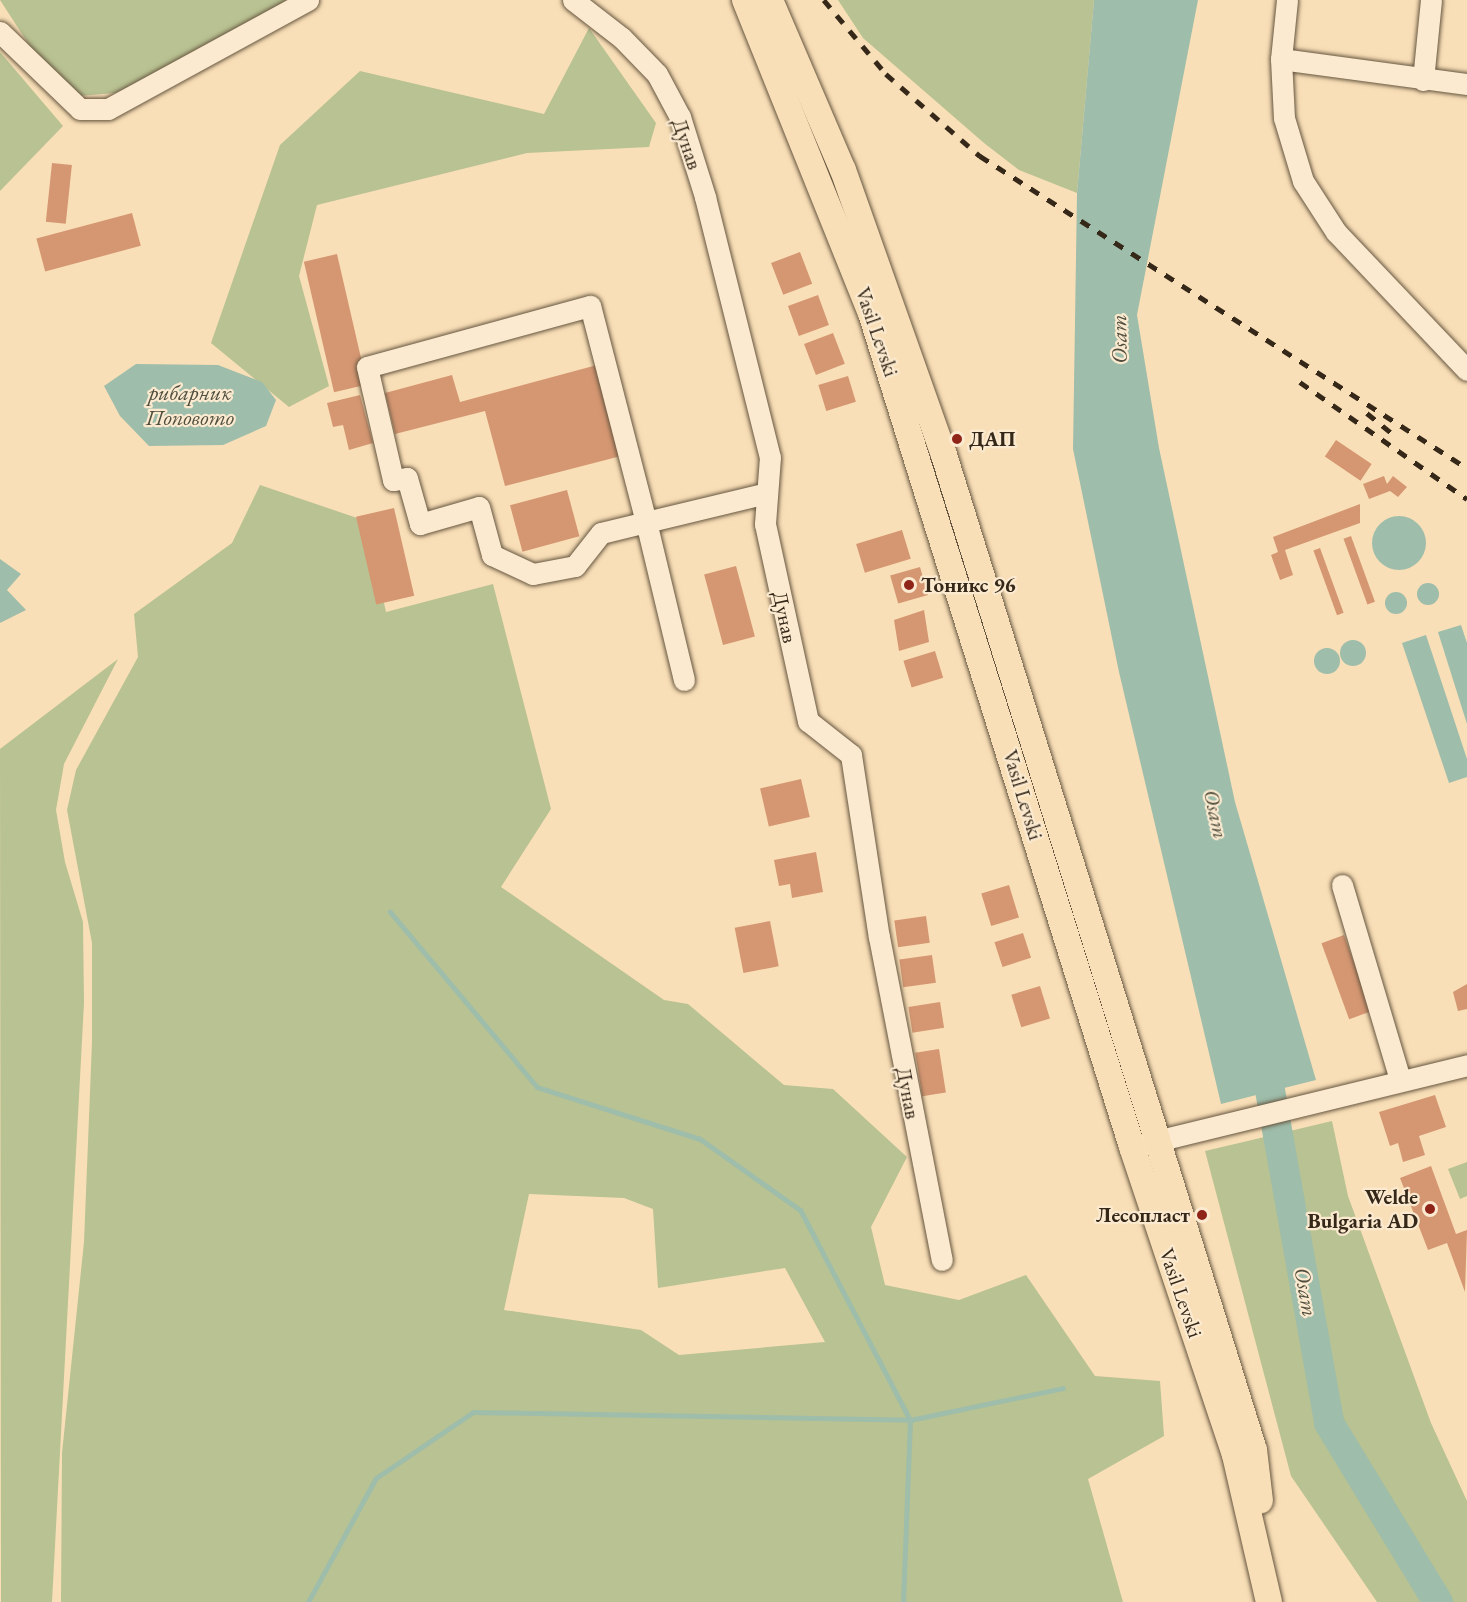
<!DOCTYPE html>
<meta charset="utf-8">
<style>
body{margin:0}
#map{position:relative;width:1467px;height:1602px;overflow:hidden;background:#f9dfb7;font-family:"EB Garamond",serif}
div>[style]{position:absolute}
[style*='--x']{left:calc(var(--x)*1px);top:calc(var(--y)*1px);width:calc(var(--w)*1px);rotate:calc(var(--a)*1deg)}
.green>*{inset:0;background:#b9c292}
.water>*{inset:0;background:#9ebdaa}
.round{border-radius:50%}
.stream>*{height:5px;margin:-2.5px;padding:0 2.5px;transform-origin:2.5px;border-radius:2.5px;background:#9ebdaa}
.river>*{height:30px;margin:-15px;padding:0 15px;transform-origin:15px;border-radius:15px;background:#9ebdaa}
.building>*{inset:0;background:#d59772;transform-origin:0 0}
.roads{filter:drop-shadow(0 0 2px #665640) drop-shadow(0 0 2px #665640)}
.minor>*{height:21px;margin:-10.5px;padding:0 10.5px;transform-origin:10.5px;border-radius:10.5px;background:#fbead0}
.major>*{height:26px;margin:-13px;padding:0 13px;transform-origin:13px;border-radius:13px;background:#f9dfb7}
.rail>*{height:4.5px;margin-top:-2.25px;transform-origin:0;background:repeating-linear-gradient(90deg,#352819 0 10px,transparent 0 20px)}
.dots>*{width:16px;height:16px;translate:-50% -50%;box-sizing:border-box;border:3px solid #fbead0;border-radius:50%}
span{translate:-50% -50%;white-space:nowrap;text-align:center;line-height:1.15;-webkit-text-stroke:4.5px #fbead0;paint-order:stroke}
.street-label{font-size:21px;color:#352819}
.poi-label{font-size:21px;color:#352819;font-weight:700}
.left{translate:0 -50%;text-align:left}
.right{translate:-100% -50%;text-align:right}
.water-label{font-size:22px;color:#4f4d3d;font-style:italic}
</style>
<div id="map">
<div class="green">
<div style="clip-path:polygon(0 0,288px 0,183px 62px,115px 93px,79px 96px,37px 57px)"></div>
<div style="clip-path:polygon(838px 0,1094px 0,1077px 193px,1019px 170px,984px 143px,863px 38px)"></div>
<div style="clip-path:polygon(589px 28px,656px 123px,649px 147px,527px 153px,317px 205px,299px 276px,329px 386px,289px 407px,211px 343px,280px 145px,360px 71px,544px 114px)"></div>
<div style="clip-path:polygon(0 52px,63px 126px,0 191px)"></div>
<div style="clip-path:polygon(evenodd,260px 485px,366px 521px,386px 612px,493px 584px,551px 809px,501px 887px,664px 1000px,688px 1004px,784px 1085px,833px 1089px,907px 1157px,871px 1227px,885px 1285px,959px 1300px,1026px 1275px,1095px 1376px,1160px 1381px,1164px 1436px,1088px 1479px,1123px 1602px,61px 1602px,62px 1453px,84px 1242px,92px 1042px,92px 943px,67px 810px,76px 770px,138px 657px,134px 614px,232px 543px,260px 485px,529px 1194px,624px 1198px,653px 1209px,658px 1288px,785px 1268px,825px 1342px,679px 1355px,641px 1330px,504px 1310px,529px 1194px)"></div>
<div style="clip-path:polygon(118px 659px,64px 764px,56px 810px,65px 862px,83px 922px,84px 1003px,52px 1602px,1px 1602px,0 749px)"></div>
<div style="clip-path:polygon(1332px 1121px,1348px 1196px,1431px 1423px,1467px 1501px,1467px 1602px,1377px 1602px,1291px 1476px,1205px 1151px)"></div>
<div style="clip-path:polygon(1467px 1162px,1467px 1196px,1460px 1199px,1448px 1169px)"></div>
</div>
<div class="water">
<div style="clip-path:polygon(1094px 0,1198px 0,1137px 315px,1159px 448px,1235px 802px,1316px 1080px,1221px 1104px,1119px 672px,1073px 449px,1077px 193px)"></div>
<div style="clip-path:polygon(136px 364px,218px 365px,262px 382px,276px 400px,266px 426px,223px 445px,149px 446px,120px 416px,104px 386px)"></div>
<div class="round" style="left:1372px;top:516px;width:54px;height:54px"></div>
<div style="clip-path:polygon(0 559px,21px 574px,7px 590px,26px 610px,0 623px)"></div>
<div class="round" style="left:1417px;top:583px;width:22px;height:22px"></div>
<div class="round" style="left:1385px;top:592px;width:22px;height:22px"></div>
<div style="clip-path:polygon(1461px 625px,1467px 643px,1467px 724px,1438px 632px)"></div>
<div style="clip-path:polygon(1426px 635px,1467px 759px,1467px 777px,1449px 783px,1402px 643px)"></div>
<div class="round" style="left:1340px;top:640px;width:26px;height:26px"></div>
<div class="round" style="left:1314px;top:648px;width:26px;height:26px"></div>
</div>
<div class="stream">
<div style="--x:308;--y:1602;--w:141;--a:-61.3"></div>
<div style="--x:376;--y:1478;--w:117;--a:-34.2"></div>
<div style="--x:473;--y:1412;--w:437;--a:1"></div>
<div style="--x:910;--y:1420;--w:237;--a:-117.6"></div>
<div style="--x:800;--y:1210;--w:123;--a:-144.6"></div>
<div style="--x:700;--y:1139;--w:171;--a:-162.3"></div>
<div style="--x:537;--y:1087;--w:229;--a:-130"></div>
<div style="--x:903;--y:1602;--w:182;--a:-87.8"></div>
<div style="--x:910;--y:1420;--w:156;--a:-11.8"></div>
</div>
<div class="river">
<div style="--x:1263;--y:1051;--w:378;--a:79.9"></div>
<div style="--x:1329;--y:1423;--w:210;--a:58.7"></div>
</div>
<div class="building">
<div style="left:52px;top:163px;width:20px;height:59px;rotate:6deg"></div>
<div style="left:132px;top:213px;width:34px;height:99px;rotate:75deg"></div>
<div style="left:800px;top:252px;width:34px;height:31px;rotate:69deg"></div>
<div style="left:337px;top:254px;width:134px;height:34px;rotate:77deg"></div>
<div style="left:818px;top:295px;width:32px;height:32px;rotate:70deg"></div>
<div style="left:833px;top:333px;width:33px;height:31px;rotate:69deg"></div>
<div style="clip-path:polygon(597px 365px,621px 456px,505px 486px,485px 411px,395px 434px,385px 393px,452px 375px,460px 402px)"></div>
<div style="left:848px;top:376px;width:27px;height:31px;rotate:73deg"></div>
<div style="clip-path:polygon(360px 395px,373px 443px,349px 450px,343px 425px,333px 427px,327px 403px)"></div>
<div style="left:1336px;top:440px;width:43px;height:20px;rotate:34deg"></div>
<div style="clip-path:polygon(1384px 476px,1387px 484px,1393px 476px,1407px 487px,1398px 497px,1390px 491px,1369px 499px,1363px 484px)"></div>
<div style="left:567px;top:490px;width:48px;height:59px;rotate:75deg"></div>
<div style="clip-path:polygon(1360px 504px,1360px 523px,1285px 550px,1293px 575px,1280px 580px,1271px 555px,1278px 552px,1273px 537px)"></div>
<div style="left:394px;top:508px;width:90px;height:39px;rotate:77deg"></div>
<div style="left:902px;top:530px;width:30px;height:48px;rotate:73deg"></div>
<div style="left:1351px;top:536px;width:70px;height:8px;rotate:70deg"></div>
<div style="left:1320px;top:548px;width:69px;height:7px;rotate:70deg"></div>
<div style="left:736px;top:566px;width:73px;height:33px;rotate:75deg"></div>
<div style="left:920px;top:567px;width:29px;height:31px;rotate:74deg"></div>
<div style="clip-path:polygon(924px 610px,929px 642px,899px 651px,894px 620px)"></div>
<div style="left:935px;top:651px;width:28px;height:33px;rotate:73deg"></div>
<div style="left:801px;top:779px;width:39px;height:42px;rotate:77deg"></div>
<div style="clip-path:polygon(816px 852px,823px 892px,792px 898px,790px 884px,779px 886px,774px 860px)"></div>
<div style="left:1009px;top:885px;width:34px;height:29px;rotate:73deg"></div>
<div style="left:926px;top:916px;width:27px;height:32px;rotate:82deg"></div>
<div style="left:770px;top:921px;width:46px;height:36px;rotate:79deg"></div>
<div style="left:1023px;top:933px;width:26px;height:30px;rotate:72deg"></div>
<div style="left:1344px;top:935px;width:81px;height:24px;rotate:70deg"></div>
<div style="left:932px;top:955px;width:28px;height:33px;rotate:82deg"></div>
<div style="clip-path:polygon(1467px 984px,1467px 1009px,1458px 1011px,1453px 992px)"></div>
<div style="left:1040px;top:986px;width:34px;height:30px;rotate:73deg"></div>
<div style="left:940px;top:1002px;width:26px;height:32px;rotate:81deg"></div>
<div style="left:939px;top:1049px;width:44px;height:24px;rotate:81deg"></div>
<div style="clip-path:polygon(1435px 1095px,1446px 1127px,1419px 1136px,1425px 1155px,1403px 1162px,1398px 1143px,1390px 1146px,1379px 1112px)"></div>
<div style="clip-path:polygon(1431px 1166px,1456px 1234px,1467px 1230px,1465px 1292px,1447px 1243px,1428px 1250px,1400px 1178px)"></div>
</div>
<div class="roads">
<div class="minor">
<div style="--x:573;--y:0;--w:62;--a:37.8"></div>
<div style="--x:622;--y:38;--w:50;--a:45.8"></div>
<div style="--x:657;--y:74;--w:49;--a:61.9"></div>
<div style="--x:680;--y:117;--w:84;--a:72.6"></div>
<div style="--x:705;--y:197;--w:268;--a:76"></div>
<div style="--x:770;--y:457;--w:67;--a:94.3"></div>
<div style="--x:765;--y:524;--w:202;--a:77.7"></div>
<div style="--x:808;--y:721;--w:55;--a:38.3"></div>
<div style="--x:851;--y:755;--w:184;--a:81.3"></div>
<div style="--x:879;--y:937;--w:329;--a:79"></div>
<div style="--x:1287;--y:0;--w:59;--a:95.8"></div>
<div style="--x:1281;--y:59;--w:59;--a:87.1"></div>
<div style="--x:1284;--y:118;--w:66;--a:73.2"></div>
<div style="--x:1303;--y:181;--w:61;--a:57.1"></div>
<div style="--x:1336;--y:232;--w:190;--a:46.5"></div>
<div style="--x:0;--y:32;--w:111;--a:43.9"></div>
<div style="--x:80;--y:109;--w:28;--a:0"></div>
<div style="--x:108;--y:109;--w:228;--a:-28.6"></div>
<div style="--x:1281;--y:59;--w:188;--a:7.7"></div>
<div style="--x:1423;--y:80;--w:80;--a:-84.3"></div>
<div style="--x:684;--y:680;--w:163;--a:-103.5"></div>
<div style="--x:646;--y:522;--w:223;--a:-104.5"></div>
<div style="--x:590;--y:306;--w:231;--a:164.7"></div>
<div style="--x:367;--y:367;--w:116;--a:77"></div>
<div style="--x:393;--y:480;--w:14;--a:-8"></div>
<div style="--x:407;--y:478;--w:48;--a:74.2"></div>
<div style="--x:420;--y:524;--w:61;--a:-16.1"></div>
<div style="--x:479;--y:507;--w:50;--a:74.8"></div>
<div style="--x:492;--y:555;--w:45;--a:24.9"></div>
<div style="--x:533;--y:574;--w:43;--a:-10.8"></div>
<div style="--x:575;--y:566;--w:42;--a:-51.8"></div>
<div style="--x:601;--y:533;--w:46;--a:-13.7"></div>
<div style="--x:646;--y:522;--w:124;--a:-13.5"></div>
<div style="--x:1342;--y:885;--w:203;--a:73.4"></div>
<div style="--x:1144;--y:1144;--w:333;--a:-13.7"></div>
</div>
<div class="major">
<div style="--x:745;--y:0;--w:337;--a:68.1"></div>
<div style="--x:871;--y:313;--w:874;--a:72.62"></div>
<div style="--x:1132;--y:1147;--w:325;--a:71.5"></div>
<div style="--x:1235;--y:1455;--w:151;--a:77"></div>
<div style="--x:770;--y:0;--w:185;--a:66.8"></div>
<div style="--x:843;--y:170;--w:302;--a:70.5"></div>
<div style="--x:944;--y:455;--w:1042;--a:72.7"></div>
<div style="--x:1254;--y:1450;--w:51;--a:83.3"></div>
</div>
</div>
<div class="rail">
<div style="--x:824;--y:0;--w:97;--a:50"></div>
<div style="--x:886;--y:74;--w:125;--a:41.1"></div>
<div style="--x:980;--y:156;--w:578;--a:32.65"></div>
<div style="--x:1300;--y:382;--w:204;--a:35"></div>
<div style="--x:1367;--y:413;--w:32;--a:39"></div>
</div>
<div class="dots">
<div style="left:957px;top:439px;background:#8f2418"></div>
<div style="left:909px;top:585px;background:#8f2418"></div>
<div style="left:1430px;top:1209px;background:#8f2418"></div>
<div style="left:1202px;top:1215px;background:#8f2418"></div>
</div>
<div class="street-label">
<span style="left:687px;top:144px;rotate:71deg">Дунав</span>
<span style="left:877px;top:332px;rotate:71deg">Vasil Levski</span>
<span style="left:785px;top:617px;rotate:78deg">Дунав</span>
<span style="left:1023px;top:795px;rotate:73deg">Vasil Levski</span>
<span style="left:908px;top:1093px;rotate:79deg">Дунав</span>
<span style="left:1181px;top:1293px;rotate:71deg">Vasil Levski</span>
</div>
<div class="poi-label">
<span class="left" style="left:969px;top:439px">ДАП</span>
<span class="left" style="left:921px;top:585px">Тоникс 96</span>
<span class="right" style="left:1418px;top:1209px">Welde<br>Bulgaria AD</span>
<span class="right" style="left:1190px;top:1215px">Лесопласт</span>
</div>
<div class="water-label">
<span style="left:1119px;top:339px;rotate:-91deg">Osam</span>
<span style="left:190px;top:405px">рибарник<br>Поповото</span>
<span style="left:1216px;top:814px;rotate:78deg">Osam</span>
<span style="left:1306px;top:1292px;rotate:80deg">Osam</span>
</div>
</div>
